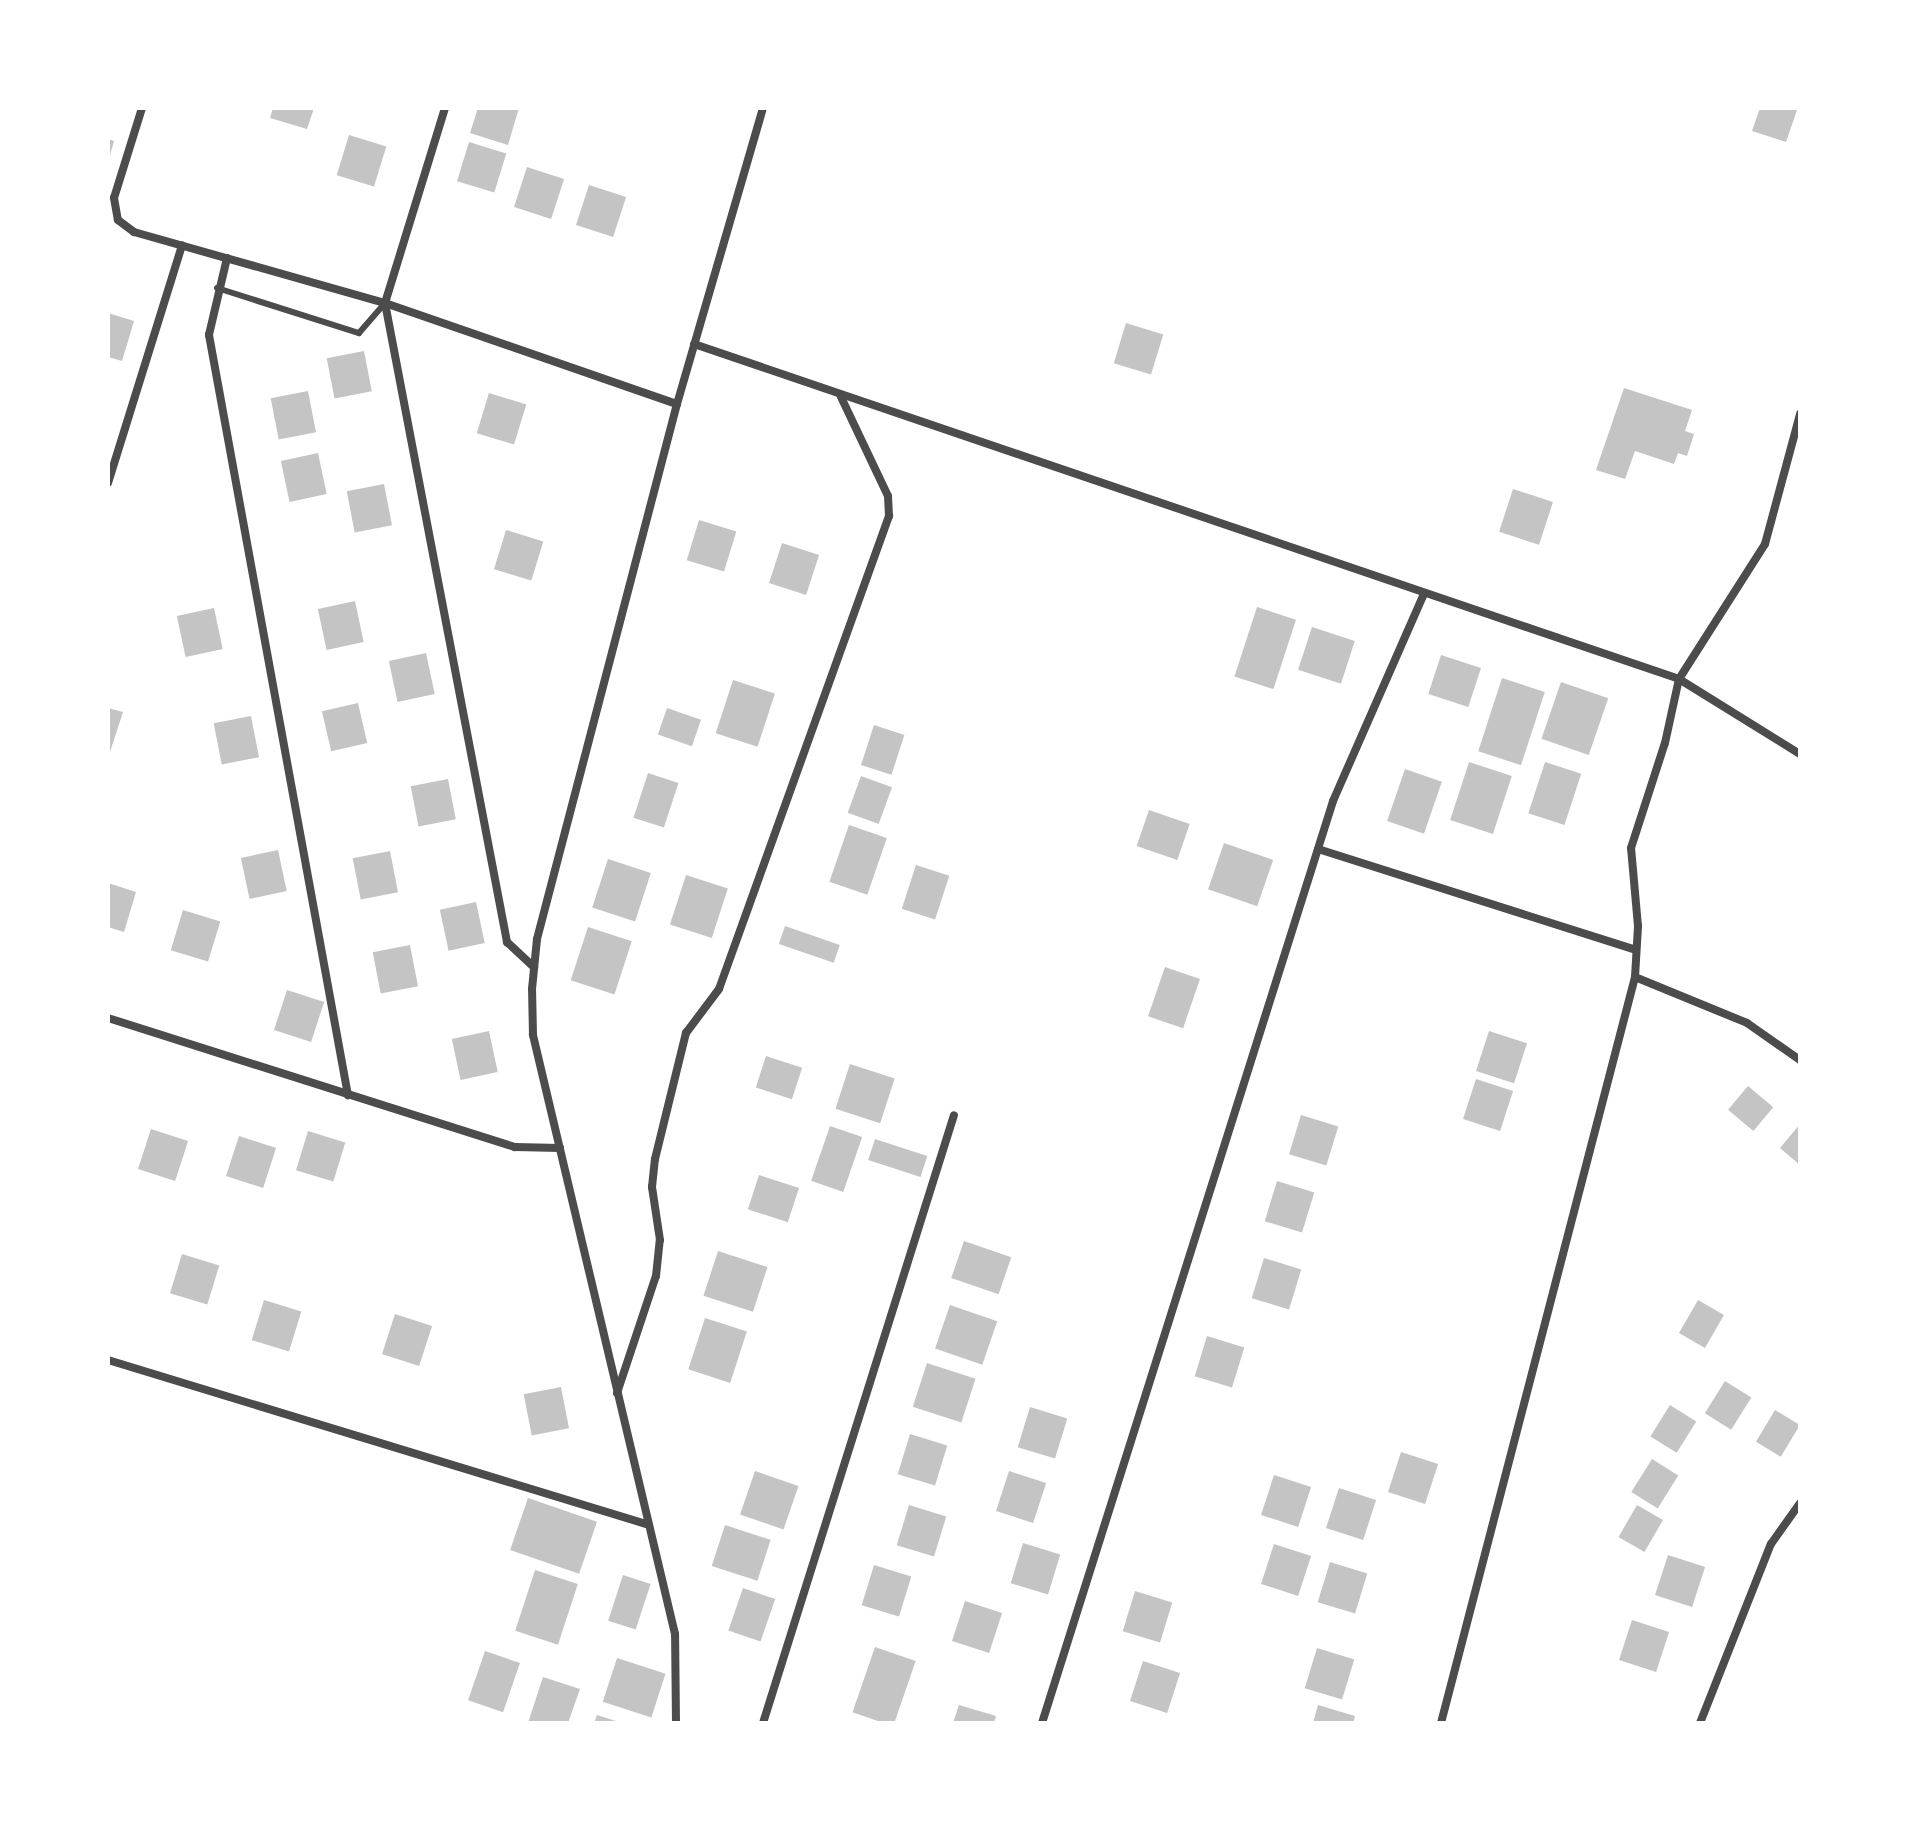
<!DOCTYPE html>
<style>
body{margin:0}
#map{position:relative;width:1908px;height:1831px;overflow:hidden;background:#fff;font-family:"PT Sans",sans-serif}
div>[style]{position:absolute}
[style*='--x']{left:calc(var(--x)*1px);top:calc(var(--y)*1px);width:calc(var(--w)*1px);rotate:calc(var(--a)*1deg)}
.building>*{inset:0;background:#c4c4c4;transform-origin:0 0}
.service>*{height:6px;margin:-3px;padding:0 3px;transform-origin:3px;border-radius:3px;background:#4c4c4c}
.minor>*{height:8px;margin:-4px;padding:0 4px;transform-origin:4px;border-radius:4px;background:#4c4c4c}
span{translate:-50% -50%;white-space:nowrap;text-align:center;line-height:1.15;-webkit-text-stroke:6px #fff;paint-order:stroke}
.frame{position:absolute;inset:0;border:110px solid #fff;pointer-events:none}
</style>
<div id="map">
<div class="building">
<div style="clip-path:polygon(273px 108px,314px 108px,307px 129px,270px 118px)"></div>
<div style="clip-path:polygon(478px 108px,519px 108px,508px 145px,470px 133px)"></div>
<div style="clip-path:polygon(1760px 108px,1797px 110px,1786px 142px,1752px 131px)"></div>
<div style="left:349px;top:135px;width:39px;height:42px;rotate:17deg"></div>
<div style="clip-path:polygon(108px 139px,114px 141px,109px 159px,108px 159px)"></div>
<div style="left:469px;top:142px;width:39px;height:41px;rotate:17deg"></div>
<div style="left:527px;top:167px;width:39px;height:42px;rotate:18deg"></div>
<div style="left:589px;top:185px;width:39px;height:42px;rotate:18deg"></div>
<div style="clip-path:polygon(108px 313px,134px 321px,122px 361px,108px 357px)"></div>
<div style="left:1126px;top:323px;width:39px;height:42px;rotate:17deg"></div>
<div style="left:364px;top:351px;width:41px;height:38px;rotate:79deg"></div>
<div style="clip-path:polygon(1624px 388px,1692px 410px,1685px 431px,1694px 434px,1687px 456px,1678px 453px,1674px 464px,1635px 451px,1625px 479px,1596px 470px)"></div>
<div style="left:308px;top:391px;width:42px;height:38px;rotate:79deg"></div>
<div style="left:489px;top:393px;width:39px;height:42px;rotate:17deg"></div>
<div style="left:318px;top:453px;width:42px;height:38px;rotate:78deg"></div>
<div style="left:384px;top:484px;width:42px;height:38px;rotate:79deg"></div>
<div style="left:1513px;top:489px;width:42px;height:45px;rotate:18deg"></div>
<div style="left:699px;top:520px;width:39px;height:42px;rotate:17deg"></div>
<div style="left:506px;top:530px;width:39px;height:41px;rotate:17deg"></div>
<div style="left:782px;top:543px;width:39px;height:42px;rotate:18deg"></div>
<div style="left:355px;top:601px;width:42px;height:38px;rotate:78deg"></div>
<div style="left:1257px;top:607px;width:41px;height:73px;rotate:18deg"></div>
<div style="left:214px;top:608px;width:42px;height:38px;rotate:78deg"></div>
<div style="left:1312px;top:627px;width:45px;height:45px;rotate:18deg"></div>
<div style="left:426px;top:653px;width:42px;height:38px;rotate:78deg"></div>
<div style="left:1441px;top:655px;width:42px;height:41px;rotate:18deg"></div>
<div style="left:1502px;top:678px;width:45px;height:77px;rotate:18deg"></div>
<div style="left:733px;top:680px;width:44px;height:56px;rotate:18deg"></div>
<div style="left:1561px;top:682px;width:50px;height:60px;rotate:19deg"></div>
<div style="left:358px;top:703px;width:41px;height:37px;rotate:77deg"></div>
<div style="clip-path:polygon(108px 708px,123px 712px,110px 752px,108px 751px)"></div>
<div style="left:667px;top:708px;width:36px;height:28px;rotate:19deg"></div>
<div style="left:251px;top:716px;width:42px;height:38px;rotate:79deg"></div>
<div style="left:874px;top:725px;width:32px;height:42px;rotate:18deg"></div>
<div style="left:1469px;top:762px;width:45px;height:61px;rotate:18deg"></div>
<div style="left:1545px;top:762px;width:38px;height:54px;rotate:18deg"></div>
<div style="left:1405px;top:769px;width:39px;height:55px;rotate:19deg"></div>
<div style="left:648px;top:773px;width:32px;height:47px;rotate:18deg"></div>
<div style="left:861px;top:776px;width:33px;height:39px;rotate:20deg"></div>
<div style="left:448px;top:779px;width:41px;height:38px;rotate:79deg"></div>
<div style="left:1149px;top:810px;width:43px;height:38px;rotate:19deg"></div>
<div style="left:849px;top:825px;width:40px;height:60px;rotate:19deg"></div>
<div style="left:1224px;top:843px;width:52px;height:49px;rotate:19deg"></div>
<div style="left:278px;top:850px;width:42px;height:38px;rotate:78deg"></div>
<div style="left:390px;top:851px;width:42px;height:38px;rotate:79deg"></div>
<div style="left:608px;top:859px;width:45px;height:51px;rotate:18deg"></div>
<div style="left:916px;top:865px;width:35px;height:46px;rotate:18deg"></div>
<div style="left:686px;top:875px;width:44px;height:52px;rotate:18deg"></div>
<div style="clip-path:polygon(108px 883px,136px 892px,124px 932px,108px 927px)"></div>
<div style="left:476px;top:902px;width:42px;height:37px;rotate:78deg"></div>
<div style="left:183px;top:910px;width:39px;height:42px;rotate:17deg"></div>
<div style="left:785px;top:926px;width:58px;height:19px;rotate:19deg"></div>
<div style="left:588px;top:927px;width:46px;height:56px;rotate:18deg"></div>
<div style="left:410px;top:945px;width:42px;height:38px;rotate:79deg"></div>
<div style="left:1165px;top:967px;width:37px;height:52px;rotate:19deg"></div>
<div style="left:287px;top:990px;width:39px;height:42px;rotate:18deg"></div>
<div style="left:489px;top:1031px;width:42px;height:38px;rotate:78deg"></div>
<div style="left:1489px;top:1031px;width:40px;height:42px;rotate:18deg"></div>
<div style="left:766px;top:1056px;width:38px;height:33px;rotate:18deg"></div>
<div style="left:850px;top:1064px;width:47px;height:47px;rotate:18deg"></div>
<div style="left:1476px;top:1079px;width:39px;height:42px;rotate:18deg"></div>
<div style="left:1748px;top:1086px;width:33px;height:31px;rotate:40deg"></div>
<div style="left:1301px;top:1115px;width:39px;height:41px;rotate:17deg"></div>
<div style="clip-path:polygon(1800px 1124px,1800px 1165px,1780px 1148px)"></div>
<div style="left:830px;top:1126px;width:34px;height:58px;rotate:19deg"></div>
<div style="left:151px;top:1129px;width:39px;height:42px;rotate:18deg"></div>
<div style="left:308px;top:1131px;width:39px;height:41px;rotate:17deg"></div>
<div style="left:239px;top:1136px;width:39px;height:42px;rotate:18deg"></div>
<div style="left:875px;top:1139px;width:55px;height:22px;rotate:18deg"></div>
<div style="left:759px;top:1175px;width:42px;height:36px;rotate:18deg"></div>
<div style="left:1277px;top:1181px;width:39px;height:42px;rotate:17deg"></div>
<div style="left:964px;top:1241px;width:50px;height:39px;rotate:19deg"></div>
<div style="left:718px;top:1251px;width:52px;height:47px;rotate:18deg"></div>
<div style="left:182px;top:1254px;width:39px;height:41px;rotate:17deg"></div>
<div style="left:1264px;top:1258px;width:39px;height:42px;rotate:17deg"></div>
<div style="left:264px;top:1300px;width:39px;height:42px;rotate:17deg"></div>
<div style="left:1698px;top:1300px;width:30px;height:38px;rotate:30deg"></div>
<div style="left:950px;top:1305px;width:50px;height:46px;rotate:19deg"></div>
<div style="left:395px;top:1314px;width:39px;height:42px;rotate:18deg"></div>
<div style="left:705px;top:1318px;width:44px;height:54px;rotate:18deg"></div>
<div style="left:1207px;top:1336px;width:39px;height:42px;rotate:17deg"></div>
<div style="left:927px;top:1363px;width:51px;height:46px;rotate:18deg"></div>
<div style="left:1725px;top:1381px;width:31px;height:38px;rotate:32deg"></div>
<div style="left:561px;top:1387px;width:42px;height:38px;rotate:79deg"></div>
<div style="left:1670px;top:1405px;width:31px;height:37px;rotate:32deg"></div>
<div style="left:1030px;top:1407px;width:39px;height:42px;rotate:17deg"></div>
<div style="left:1775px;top:1410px;width:29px;height:37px;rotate:31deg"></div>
<div style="left:910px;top:1434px;width:39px;height:42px;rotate:17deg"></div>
<div style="left:1401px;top:1452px;width:39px;height:42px;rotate:18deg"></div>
<div style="left:1652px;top:1459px;width:31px;height:39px;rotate:32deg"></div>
<div style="left:755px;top:1471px;width:46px;height:46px;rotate:19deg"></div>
<div style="left:1009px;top:1471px;width:39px;height:42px;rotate:18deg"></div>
<div style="left:1274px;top:1475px;width:39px;height:42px;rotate:18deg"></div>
<div style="left:1339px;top:1488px;width:39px;height:42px;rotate:18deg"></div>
<div style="left:528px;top:1498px;width:73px;height:55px;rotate:19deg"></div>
<div style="left:909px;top:1505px;width:39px;height:42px;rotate:17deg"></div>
<div style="left:1637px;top:1505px;width:30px;height:37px;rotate:30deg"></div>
<div style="left:725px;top:1525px;width:48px;height:43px;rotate:18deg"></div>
<div style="left:1023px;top:1543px;width:39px;height:42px;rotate:17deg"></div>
<div style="left:1274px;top:1544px;width:39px;height:42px;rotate:18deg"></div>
<div style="left:1668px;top:1555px;width:39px;height:42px;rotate:18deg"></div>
<div style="left:1330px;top:1562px;width:39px;height:42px;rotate:17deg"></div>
<div style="left:874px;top:1565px;width:39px;height:42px;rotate:17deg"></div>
<div style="left:535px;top:1570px;width:45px;height:64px;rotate:18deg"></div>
<div style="left:623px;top:1575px;width:29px;height:48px;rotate:18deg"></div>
<div style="left:743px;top:1588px;width:34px;height:45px;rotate:19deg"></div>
<div style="left:1135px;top:1591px;width:39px;height:42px;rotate:17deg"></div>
<div style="left:965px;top:1601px;width:39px;height:42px;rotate:18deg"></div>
<div style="left:1632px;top:1620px;width:39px;height:42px;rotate:18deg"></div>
<div style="left:875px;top:1647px;width:43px;height:69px;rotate:19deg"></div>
<div style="left:1317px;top:1648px;width:39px;height:42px;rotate:17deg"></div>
<div style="left:485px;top:1651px;width:37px;height:52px;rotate:19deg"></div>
<div style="left:617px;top:1658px;width:51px;height:46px;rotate:18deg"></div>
<div style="left:1143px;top:1661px;width:39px;height:42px;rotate:18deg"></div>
<div style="clip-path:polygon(543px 1677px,580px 1689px,568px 1723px,528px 1723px)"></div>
<div style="clip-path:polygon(959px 1705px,996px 1716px,994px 1723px,953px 1723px)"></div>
<div style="clip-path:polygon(1318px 1705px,1355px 1716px,1353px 1723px,1313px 1723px)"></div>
<div style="clip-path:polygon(597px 1715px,619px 1722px,619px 1723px,594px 1723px)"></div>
</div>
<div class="service">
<div style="--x:217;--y:288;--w:149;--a:17.6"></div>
<div style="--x:359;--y:333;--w:40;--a:-49"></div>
</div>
<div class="minor">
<div style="--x:142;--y:108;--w:94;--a:107.3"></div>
<div style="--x:114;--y:198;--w:22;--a:80"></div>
<div style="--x:118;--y:220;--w:20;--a:37"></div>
<div style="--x:134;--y:232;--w:261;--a:15.8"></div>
<div style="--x:385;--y:303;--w:309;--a:19.1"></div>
<div style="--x:445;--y:108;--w:204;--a:107.1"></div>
<div style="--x:385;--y:303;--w:651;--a:79.19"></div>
<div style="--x:507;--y:942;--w:37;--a:43"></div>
<div style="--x:227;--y:258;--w:79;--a:103.2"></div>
<div style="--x:209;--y:335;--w:773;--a:79.64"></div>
<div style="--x:694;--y:344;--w:1040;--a:18.78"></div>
<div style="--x:1679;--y:679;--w:142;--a:31.8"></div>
<div style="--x:108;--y:483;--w:249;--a:-72.7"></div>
<div style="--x:1318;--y:849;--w:331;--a:17.6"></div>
<div style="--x:1635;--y:977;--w:121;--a:22.3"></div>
<div style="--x:1747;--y:1023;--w:65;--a:34.9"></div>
<div style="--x:108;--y:1018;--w:427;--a:17.6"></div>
<div style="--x:515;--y:1147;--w:45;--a:1.3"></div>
<div style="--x:108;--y:1360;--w:562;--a:16.95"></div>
<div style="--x:617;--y:1393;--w:123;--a:-71.6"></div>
<div style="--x:656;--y:1276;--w:36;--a:-84"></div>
<div style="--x:660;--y:1240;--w:54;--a:-98.6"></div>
<div style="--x:652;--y:1187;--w:28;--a:-84"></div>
<div style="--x:655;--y:1159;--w:130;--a:-76.2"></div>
<div style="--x:686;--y:1033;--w:55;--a:-53.1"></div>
<div style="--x:719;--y:989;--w:503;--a:-70.23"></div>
<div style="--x:889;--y:516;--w:20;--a:-93"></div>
<div style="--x:888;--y:496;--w:110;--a:-115.4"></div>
<div style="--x:676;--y:1723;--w:89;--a:-90.6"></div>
<div style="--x:675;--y:1634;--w:616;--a:-103.34"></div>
<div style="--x:533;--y:1035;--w:46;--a:-91.2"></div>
<div style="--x:532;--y:989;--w:50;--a:-84.3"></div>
<div style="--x:537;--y:939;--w:553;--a:-75.34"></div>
<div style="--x:677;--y:404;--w:308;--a:-73.8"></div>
<div style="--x:763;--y:1723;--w:637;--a:-72.56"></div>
<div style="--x:1042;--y:1723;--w:967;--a:-72.48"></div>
<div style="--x:1333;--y:801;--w:224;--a:-66.3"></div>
<div style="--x:1441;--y:1723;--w:771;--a:-75.42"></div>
<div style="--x:1635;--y:977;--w:51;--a:-86.6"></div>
<div style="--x:1638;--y:926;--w:78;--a:-95.1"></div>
<div style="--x:1631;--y:848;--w:110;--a:-72.1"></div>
<div style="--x:1665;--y:743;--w:66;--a:-77.7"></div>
<div style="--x:1679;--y:679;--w:160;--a:-57.5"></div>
<div style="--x:1765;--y:544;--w:135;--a:-74.9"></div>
<div style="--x:1700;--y:1723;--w:193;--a:-68.4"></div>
<div style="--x:1771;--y:1544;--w:50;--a:-54.7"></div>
</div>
<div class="frame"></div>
</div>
